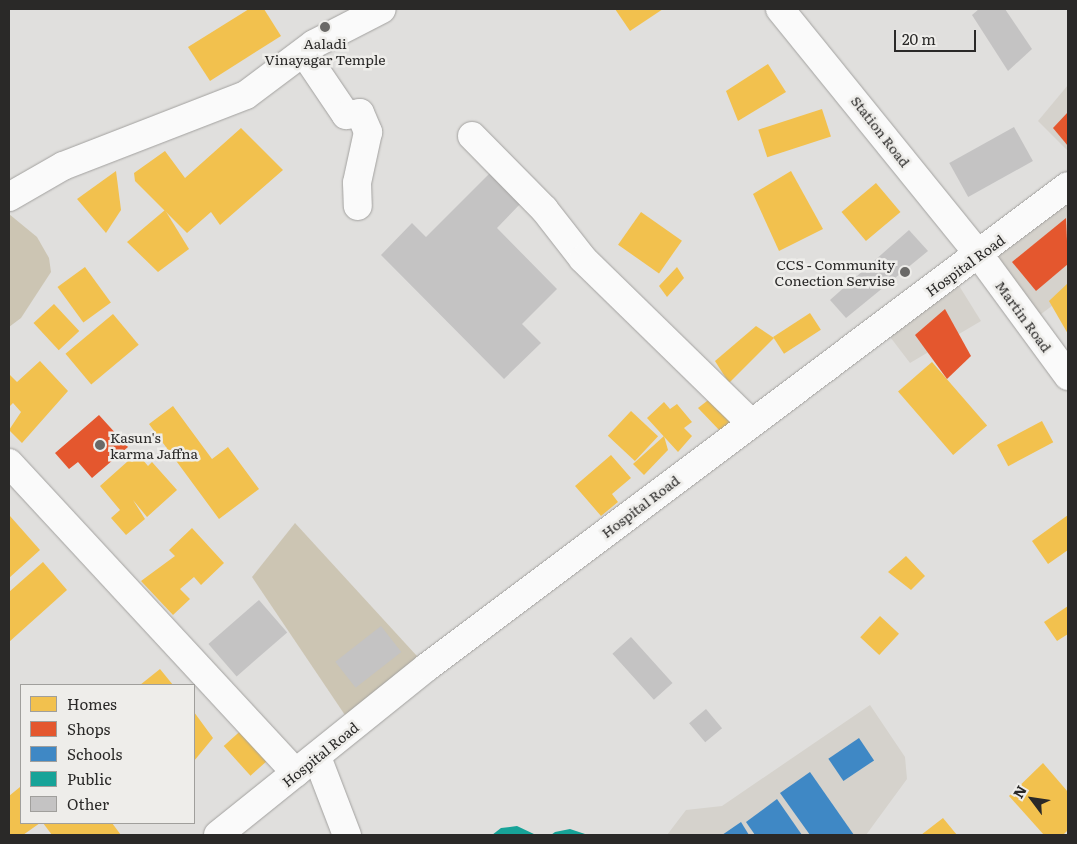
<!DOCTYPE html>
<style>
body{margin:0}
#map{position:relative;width:1077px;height:844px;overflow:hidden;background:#e0dfdd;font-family:Literata,serif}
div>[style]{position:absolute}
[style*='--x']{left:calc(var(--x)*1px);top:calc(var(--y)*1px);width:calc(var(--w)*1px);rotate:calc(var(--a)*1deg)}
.built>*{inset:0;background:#d5d2cc}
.green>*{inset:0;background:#ccc5b3}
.homes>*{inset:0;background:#f2c14e;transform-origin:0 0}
.shops>*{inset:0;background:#e4572e}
.schools>*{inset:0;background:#3f88c5;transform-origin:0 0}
.public>*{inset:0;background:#17a398}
.building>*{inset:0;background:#c4c3c3;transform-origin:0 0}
.roads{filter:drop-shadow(0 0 1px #a2a19f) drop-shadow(0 0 1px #a2a19f)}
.minor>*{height:28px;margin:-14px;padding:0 14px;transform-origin:14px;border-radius:14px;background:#fafafa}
.dots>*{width:14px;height:14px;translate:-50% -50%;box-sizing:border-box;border:2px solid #eeedea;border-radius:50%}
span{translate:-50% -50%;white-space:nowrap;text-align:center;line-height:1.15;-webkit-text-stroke:5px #eeedea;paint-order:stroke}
.poi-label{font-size:14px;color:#2a2928}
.right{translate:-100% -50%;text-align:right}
.left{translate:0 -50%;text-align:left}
.street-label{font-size:14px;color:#2a2928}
.frame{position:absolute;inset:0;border:10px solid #2a2928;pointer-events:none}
.legend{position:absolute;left:20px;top:684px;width:175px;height:140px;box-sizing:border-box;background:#eeedea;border:1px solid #a09f9c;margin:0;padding:6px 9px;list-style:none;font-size:15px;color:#2a2928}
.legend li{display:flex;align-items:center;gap:10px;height:25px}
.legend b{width:25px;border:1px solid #a09f9c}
.north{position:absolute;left:1007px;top:774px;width:50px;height:50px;-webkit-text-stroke:4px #eeedea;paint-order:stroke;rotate:301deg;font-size:14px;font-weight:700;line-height:20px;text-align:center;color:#2a2928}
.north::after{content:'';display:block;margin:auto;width:18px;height:22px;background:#2a2928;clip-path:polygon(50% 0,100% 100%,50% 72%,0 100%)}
.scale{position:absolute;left:894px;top:30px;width:82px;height:22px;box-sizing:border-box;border:2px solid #2a2928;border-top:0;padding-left:6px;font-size:15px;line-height:18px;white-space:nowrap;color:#2a2928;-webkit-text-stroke:4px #eeedea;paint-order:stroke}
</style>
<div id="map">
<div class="built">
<div style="clip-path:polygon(1068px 85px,1068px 151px,1038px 121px)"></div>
<div style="clip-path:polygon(1068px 200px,1068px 294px,1029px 323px,980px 256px)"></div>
<div style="clip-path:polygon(953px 276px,981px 321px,910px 363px,881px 325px)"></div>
<div style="clip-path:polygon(870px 705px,905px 757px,907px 779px,866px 835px,667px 835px,686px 810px,722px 806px)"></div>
</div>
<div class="green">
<div style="clip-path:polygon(9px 214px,37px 237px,49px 258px,51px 272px,21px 318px,9px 327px)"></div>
<div style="clip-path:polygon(295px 523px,427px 667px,353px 727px,252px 577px)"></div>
</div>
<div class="homes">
<div style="clip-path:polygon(249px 9px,264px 9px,281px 36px,210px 81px,188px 47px)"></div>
<div style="clip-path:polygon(615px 9px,663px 9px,630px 31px)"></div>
<div style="clip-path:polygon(768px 64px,786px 92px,738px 121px,726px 91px)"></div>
<div style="left:822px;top:109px;width:29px;height:67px;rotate:72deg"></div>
<div style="clip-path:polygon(241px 128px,283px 170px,220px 225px,211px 212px,187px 233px,135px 181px,134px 173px,165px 151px,185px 178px)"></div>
<div style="clip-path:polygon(116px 171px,121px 210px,106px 233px,77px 199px)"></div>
<div style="clip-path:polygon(791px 171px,823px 229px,779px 251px,753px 194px)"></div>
<div style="left:876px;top:183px;width:38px;height:45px;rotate:50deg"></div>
<div style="clip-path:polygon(165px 210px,189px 249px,158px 272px,127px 242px)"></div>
<div style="left:641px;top:212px;width:50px;height:40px;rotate:35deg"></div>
<div style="left:85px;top:267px;width:44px;height:34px;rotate:54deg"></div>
<div style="clip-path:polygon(677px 267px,684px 278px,667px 297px,659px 286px)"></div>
<div style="clip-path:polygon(1068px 283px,1068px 334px,1049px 301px)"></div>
<div style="left:54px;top:304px;width:37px;height:28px;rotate:47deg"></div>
<div style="left:810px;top:313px;width:20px;height:44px;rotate:57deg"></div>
<div style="left:113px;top:314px;width:40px;height:62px;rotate:50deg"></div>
<div style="clip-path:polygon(756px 326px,774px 338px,729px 383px,715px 361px)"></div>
<div style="clip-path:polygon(40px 361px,68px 391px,22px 443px,9px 430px,21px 412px,13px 403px,9px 407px,9px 374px,17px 382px)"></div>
<div style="left:932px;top:362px;width:84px;height:45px;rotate:49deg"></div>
<div style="clip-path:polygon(716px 394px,735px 419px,722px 433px,698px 408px)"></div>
<div style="clip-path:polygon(664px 402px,670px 409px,677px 404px,692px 422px,684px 428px,692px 436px,678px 452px,647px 418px)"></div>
<div style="clip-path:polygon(173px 406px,212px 459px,228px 447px,259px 489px,219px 519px,149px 424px)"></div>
<div style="left:631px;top:411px;width:37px;height:34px;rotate:43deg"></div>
<div style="left:1042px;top:421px;width:24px;height:51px;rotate:62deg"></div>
<div style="clip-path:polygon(664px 436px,668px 450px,644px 475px,633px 464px)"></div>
<div style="clip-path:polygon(137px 453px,148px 466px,152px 462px,177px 490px,147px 517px,133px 500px,145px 519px,126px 535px,111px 518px,120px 510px,100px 486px)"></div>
<div style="clip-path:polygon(611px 455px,631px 478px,612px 494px,618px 502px,601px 516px,575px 486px)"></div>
<div style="clip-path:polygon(1068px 515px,1068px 550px,1048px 564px,1032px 541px)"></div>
<div style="clip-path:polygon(10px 516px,40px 550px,9px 578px,9px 518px)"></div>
<div style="clip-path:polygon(192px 528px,224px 563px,201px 585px,194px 577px,180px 589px,190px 599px,173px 615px,141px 581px,175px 556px,169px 550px)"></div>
<div style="clip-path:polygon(906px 556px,925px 576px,911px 590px,888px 572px)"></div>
<div style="clip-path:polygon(43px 562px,67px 590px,9px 642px,9px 592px)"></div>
<div style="clip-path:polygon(1068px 606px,1068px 634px,1057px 641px,1044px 622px)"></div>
<div style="left:880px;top:616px;width:26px;height:29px;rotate:43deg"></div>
<div style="clip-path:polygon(160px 669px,173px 685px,140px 685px)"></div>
<div style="clip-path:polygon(194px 712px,213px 738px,194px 761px)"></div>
<div style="left:246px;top:726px;width:40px;height:30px;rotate:48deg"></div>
<div style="clip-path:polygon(1043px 763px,1068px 792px,1068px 830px,1063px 835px,1044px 835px,1009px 796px)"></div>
<div style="clip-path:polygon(20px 787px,21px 823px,40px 823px,23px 835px,9px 835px,9px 796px)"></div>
<div style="clip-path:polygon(943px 818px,957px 835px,921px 835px)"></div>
<div style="clip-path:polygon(43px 823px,112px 823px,121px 835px,52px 835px)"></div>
</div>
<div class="shops">
<div style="clip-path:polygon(1068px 112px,1068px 146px,1053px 128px)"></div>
<div style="clip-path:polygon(1066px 218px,1068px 264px,1036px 291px,1012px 262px)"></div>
<div style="clip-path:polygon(945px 309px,971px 356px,947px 379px,915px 335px)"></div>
<div style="clip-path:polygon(99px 415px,128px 447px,92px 478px,78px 462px,69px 469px,55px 453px)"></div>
</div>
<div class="schools">
<div style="left:859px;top:738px;width:27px;height:37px;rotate:56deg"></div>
<div style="clip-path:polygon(810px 772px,854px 835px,810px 835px,780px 793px)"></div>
<div style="clip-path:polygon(777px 799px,802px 835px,755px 835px,746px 822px)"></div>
<div style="clip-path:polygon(741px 822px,749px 835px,722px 835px)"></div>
</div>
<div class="public">
<div style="clip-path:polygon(517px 826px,536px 835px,492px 835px,501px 828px)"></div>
<div style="clip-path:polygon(570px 829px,588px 835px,551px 835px,555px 832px)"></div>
</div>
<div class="building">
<div style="clip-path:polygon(979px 9px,1005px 9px,1032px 49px,1008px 71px,972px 15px)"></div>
<div style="left:1014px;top:127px;width:39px;height:74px;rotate:61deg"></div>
<div style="clip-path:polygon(494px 169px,524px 200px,497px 228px,557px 289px,522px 324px,541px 343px,504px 379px,381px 255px,412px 223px,426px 237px)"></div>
<div style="clip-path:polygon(909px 230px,928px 251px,846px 318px,830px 300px)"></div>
<div style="left:259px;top:600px;width:43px;height:67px;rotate:49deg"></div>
<div style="left:381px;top:626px;width:33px;height:58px;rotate:52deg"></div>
<div style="left:631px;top:637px;width:62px;height:25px;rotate:48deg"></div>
<div style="left:706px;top:709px;width:25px;height:22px;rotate:50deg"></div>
</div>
<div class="roads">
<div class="minor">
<div style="--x:780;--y:9;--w:318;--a:51"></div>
<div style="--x:980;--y:256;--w:149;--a:53.7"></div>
<div style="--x:304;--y:53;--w:75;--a:55.9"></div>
<div style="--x:346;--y:115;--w:14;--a:-8"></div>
<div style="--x:360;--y:113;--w:21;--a:67"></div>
<div style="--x:368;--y:132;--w:52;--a:102.2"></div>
<div style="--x:357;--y:183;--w:23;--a:88"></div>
<div style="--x:472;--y:136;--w:103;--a:45.4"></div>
<div style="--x:544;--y:209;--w:63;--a:52"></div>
<div style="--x:583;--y:259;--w:233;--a:44.3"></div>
<div style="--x:9;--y:197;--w:62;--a:-29.9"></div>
<div style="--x:63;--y:166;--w:196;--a:-21.2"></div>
<div style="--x:246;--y:95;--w:85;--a:-36.9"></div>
<div style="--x:314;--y:44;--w:76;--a:-27.2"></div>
<div style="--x:9;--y:463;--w:422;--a:47.2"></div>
<div style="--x:317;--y:757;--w:84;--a:69"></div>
<div style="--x:218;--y:835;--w:268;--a:-38.8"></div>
<div style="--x:427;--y:667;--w:801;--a:-36.88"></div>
</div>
</div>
<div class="dots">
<div style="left:325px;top:27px;background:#6a6967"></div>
<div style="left:905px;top:272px;background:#6a6967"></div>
<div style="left:100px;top:445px;background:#6a6967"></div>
</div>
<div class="poi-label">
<span style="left:325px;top:51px">Aaladi<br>Vinayagar Temple</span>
<span class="right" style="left:895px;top:272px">CCS - Community<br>Conection Servise</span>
<span class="left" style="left:110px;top:445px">Kasun's<br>karma Jaffna</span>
</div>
<div class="street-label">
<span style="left:881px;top:131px;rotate:52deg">Station Road</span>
<span style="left:965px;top:265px;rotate:-36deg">Hospital Road</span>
<span style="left:1024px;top:316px;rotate:54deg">Martin Road</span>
<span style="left:640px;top:506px;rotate:-37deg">Hospital Road</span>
<span style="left:320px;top:754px;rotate:-39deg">Hospital Road</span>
</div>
<div class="frame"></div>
<ul class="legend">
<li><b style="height:14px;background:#f2c14e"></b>Homes</li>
<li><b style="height:14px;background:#e4572e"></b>Shops</li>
<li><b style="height:14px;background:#3f88c5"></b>Schools</li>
<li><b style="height:14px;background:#17a398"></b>Public</li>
<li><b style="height:14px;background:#c4c3c3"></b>Other</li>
</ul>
<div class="north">N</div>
<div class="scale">20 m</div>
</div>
